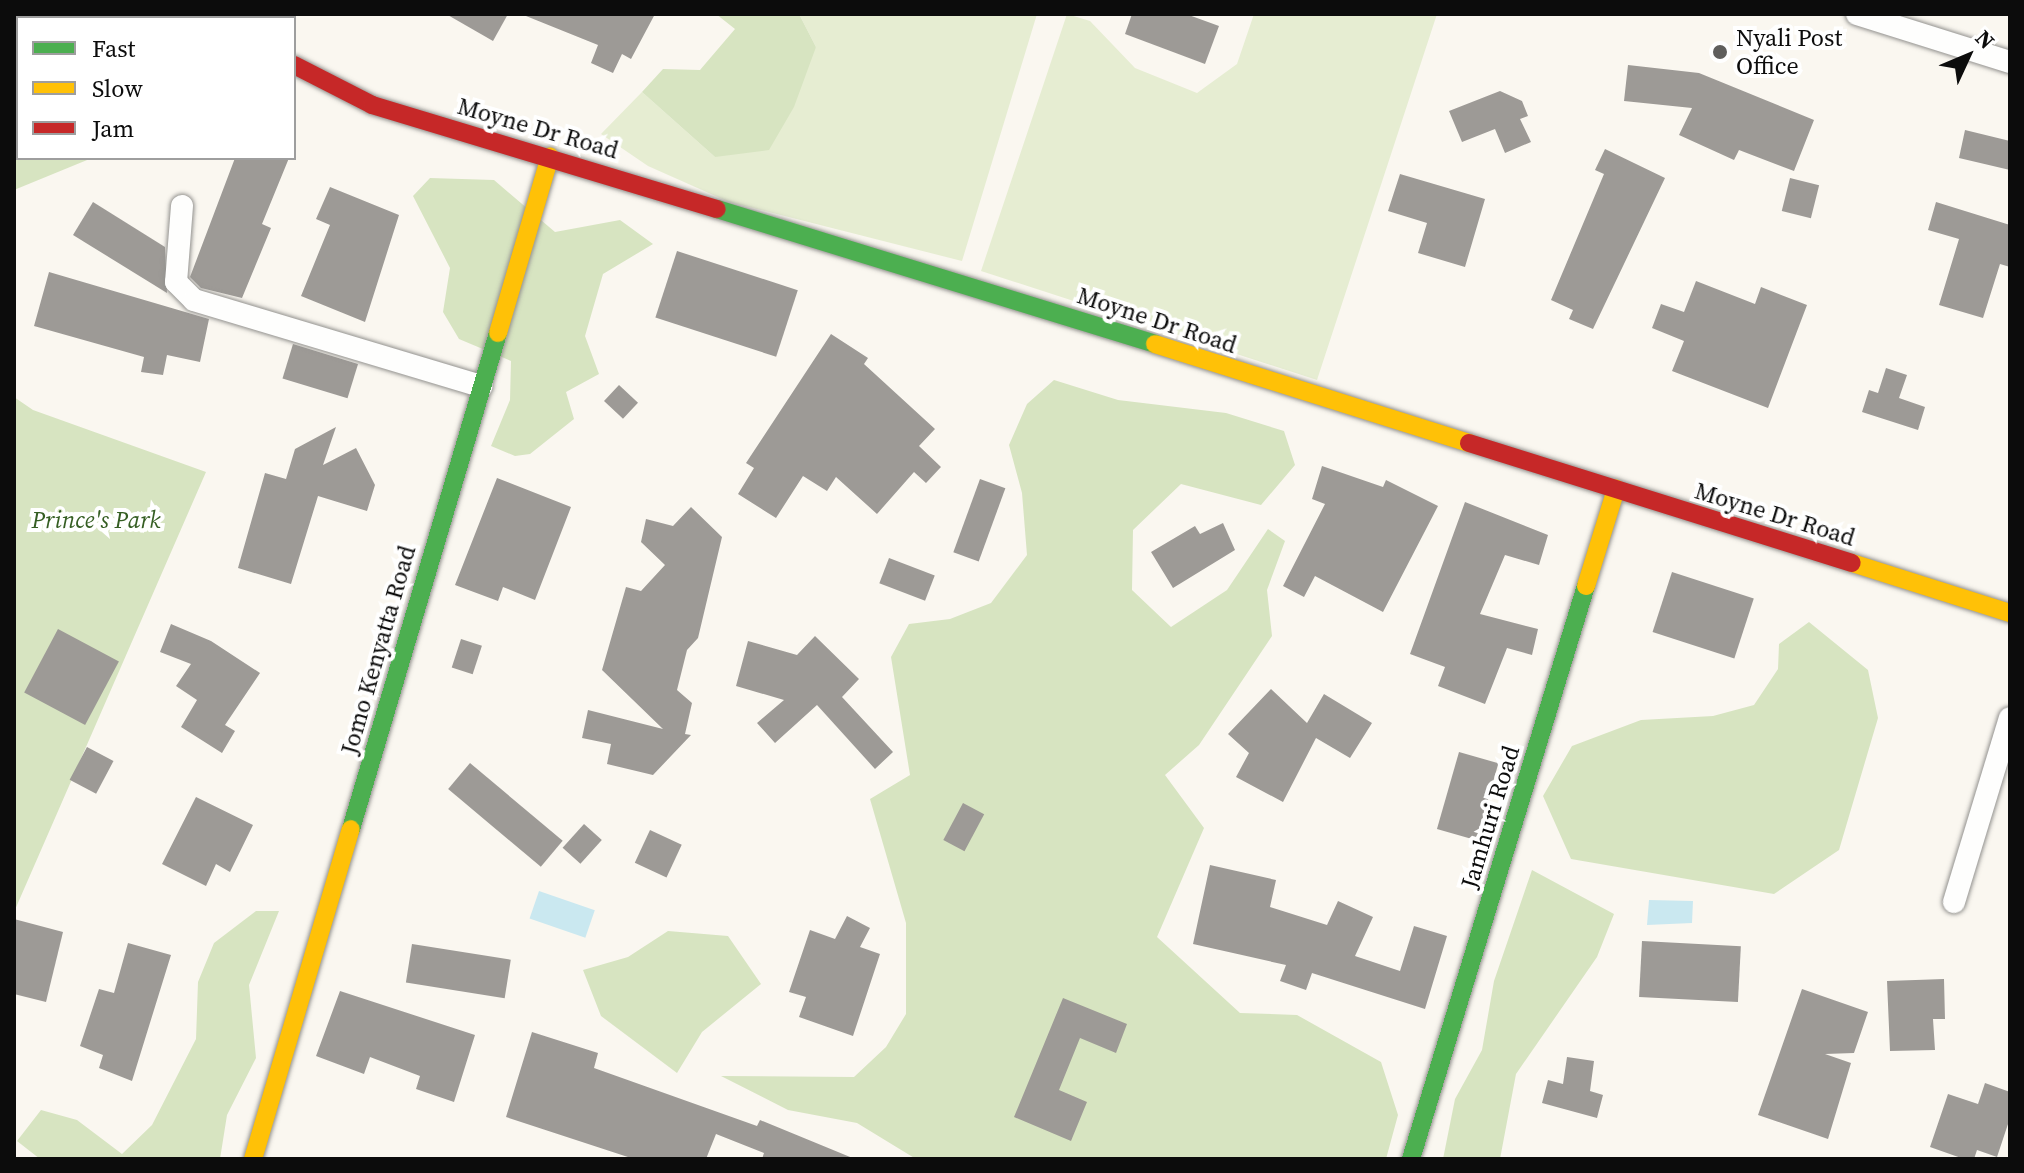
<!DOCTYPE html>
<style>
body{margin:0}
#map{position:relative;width:2024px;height:1173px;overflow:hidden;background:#faf7f0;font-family:"Source Serif 4",serif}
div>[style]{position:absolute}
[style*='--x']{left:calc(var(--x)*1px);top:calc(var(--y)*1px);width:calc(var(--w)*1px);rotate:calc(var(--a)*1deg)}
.green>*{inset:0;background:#e6edd2}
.forest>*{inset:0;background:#d7e4c1}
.water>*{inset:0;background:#cae8f0;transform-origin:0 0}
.building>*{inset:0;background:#9d9a96;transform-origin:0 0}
.roads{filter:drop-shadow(0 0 2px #93928f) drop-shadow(0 0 2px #93928f)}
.street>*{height:22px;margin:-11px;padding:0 11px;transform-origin:11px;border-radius:11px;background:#fefefd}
.fast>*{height:18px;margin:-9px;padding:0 9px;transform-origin:9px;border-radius:9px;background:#4caf50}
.slow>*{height:18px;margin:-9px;padding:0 9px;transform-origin:9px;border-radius:9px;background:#ffc107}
.jam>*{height:18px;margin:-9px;padding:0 9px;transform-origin:9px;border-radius:9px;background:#c62828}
.dots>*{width:22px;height:22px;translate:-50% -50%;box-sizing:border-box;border:4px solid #fff;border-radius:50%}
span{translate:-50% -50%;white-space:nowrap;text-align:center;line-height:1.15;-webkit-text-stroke:8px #fff;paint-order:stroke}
.poi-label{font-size:24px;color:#0c0c0c}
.left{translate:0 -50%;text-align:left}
.street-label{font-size:24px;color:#0c0c0c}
.park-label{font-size:24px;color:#355e23;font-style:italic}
.frame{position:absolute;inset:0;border:16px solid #0c0c0c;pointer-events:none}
.legend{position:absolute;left:16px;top:16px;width:280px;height:144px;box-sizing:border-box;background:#fff;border:2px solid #9e9e9e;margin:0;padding:10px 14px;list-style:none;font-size:24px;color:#0c0c0c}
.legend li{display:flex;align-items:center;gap:16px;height:40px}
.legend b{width:40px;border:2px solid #9e9e9e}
.north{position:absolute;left:1928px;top:16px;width:80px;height:80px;-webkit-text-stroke:6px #fff;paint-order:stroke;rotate:46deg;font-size:22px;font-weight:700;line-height:32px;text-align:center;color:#0c0c0c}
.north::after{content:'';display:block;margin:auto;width:28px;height:36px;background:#0c0c0c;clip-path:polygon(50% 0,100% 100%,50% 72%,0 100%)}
</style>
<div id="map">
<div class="green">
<div style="clip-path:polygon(799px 14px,1037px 14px,962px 261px,729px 202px,648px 166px,601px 134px,642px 92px,715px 157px,816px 47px)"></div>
<div style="clip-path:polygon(1067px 14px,1090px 21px,1135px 68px,1197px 93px,1237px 64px,1254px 14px,1437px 14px,1317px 380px,981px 271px)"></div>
</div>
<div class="forest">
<div style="clip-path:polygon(716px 14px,799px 14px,816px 47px,794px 107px,769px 150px,715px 157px,642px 92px,663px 69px,700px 70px,735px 29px)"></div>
<div style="clip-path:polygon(14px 70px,18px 158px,92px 158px,14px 190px)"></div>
<div style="clip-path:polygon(430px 178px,494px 180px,555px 232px,620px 220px,653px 244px,603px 274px,585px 336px,599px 374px,566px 392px,574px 419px,530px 454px,515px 456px,491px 446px,510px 400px,511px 361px,459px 339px,443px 312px,450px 268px,413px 196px)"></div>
<div style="clip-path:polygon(1054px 380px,1118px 400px,1226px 413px,1284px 431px,1295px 465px,1261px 505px,1181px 484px,1133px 530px,1132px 590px,1171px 627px,1227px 590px,1268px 529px,1285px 541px,1267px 590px,1272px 636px,1199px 745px,1165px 775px,1204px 828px,1157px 937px,1240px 1013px,1297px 1015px,1381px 1062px,1398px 1115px,1386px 1159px,916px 1159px,857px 1123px,788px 1110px,721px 1076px,854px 1077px,886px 1047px,906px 1014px,906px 923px,870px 799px,910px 775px,891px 657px,909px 624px,950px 619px,991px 603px,1027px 555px,1022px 493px,1009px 445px,1027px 404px)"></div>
<div style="clip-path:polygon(14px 397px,33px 410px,206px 472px,14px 912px)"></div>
<div style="clip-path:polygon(1809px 622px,1868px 670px,1878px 718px,1839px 850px,1774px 894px,1571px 859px,1543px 796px,1572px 746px,1641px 720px,1713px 716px,1754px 705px,1778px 669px,1779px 644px)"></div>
<div style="clip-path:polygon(1532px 870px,1614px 914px,1597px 957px,1516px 1074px,1500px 1159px,1443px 1159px,1455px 1099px,1482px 1050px,1494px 981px)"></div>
<div style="clip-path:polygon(256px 911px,279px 911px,249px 985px,256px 1058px,227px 1115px,220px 1159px,40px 1159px,17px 1141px,41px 1110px,77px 1120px,122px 1154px,152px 1125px,196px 1039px,198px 982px,214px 943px)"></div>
<div style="clip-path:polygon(668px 931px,728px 936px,761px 984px,702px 1032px,677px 1073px,601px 1016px,583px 970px,628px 957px)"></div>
</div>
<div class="water">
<div style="left:539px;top:891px;width:59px;height:29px;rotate:19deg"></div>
<div style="clip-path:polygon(1649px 900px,1693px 901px,1692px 923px,1647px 925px)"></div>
</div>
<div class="building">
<div style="clip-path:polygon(446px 14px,508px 14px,493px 41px)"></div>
<div style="clip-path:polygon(521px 14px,655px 14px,631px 59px,622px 54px,613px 73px,591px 63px,598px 45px)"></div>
<div style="clip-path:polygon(1132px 14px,1186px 14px,1219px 26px,1205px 64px,1125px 34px)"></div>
<div style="clip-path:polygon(1628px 65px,1699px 73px,1814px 120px,1794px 171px,1739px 150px,1734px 160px,1679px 135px,1692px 108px,1624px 101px)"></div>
<div style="clip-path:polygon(1500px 91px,1522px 101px,1528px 116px,1520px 119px,1531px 142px,1505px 153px,1495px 129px,1462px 142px,1449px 111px)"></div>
<div style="clip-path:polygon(1965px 130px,2010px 141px,2010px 170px,1959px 158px)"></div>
<div style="clip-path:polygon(1605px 149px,1665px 178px,1593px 329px,1569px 319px,1573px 310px,1551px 300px,1604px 174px,1595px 170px)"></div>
<div style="clip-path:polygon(235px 158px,289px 158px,262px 224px,271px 228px,242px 298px,201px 288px,190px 277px)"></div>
<div style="clip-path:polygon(1400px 174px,1485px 199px,1465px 267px,1418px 253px,1427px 223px,1388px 211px)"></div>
<div style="left:1790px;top:178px;width:30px;height:34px;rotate:14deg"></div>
<div style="clip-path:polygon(330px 187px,399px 215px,365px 322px,301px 296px,330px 225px,316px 219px)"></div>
<div style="clip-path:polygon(93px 202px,165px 247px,167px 293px,73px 235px)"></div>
<div style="clip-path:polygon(1936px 202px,2010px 225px,2010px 267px,2000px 264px,1983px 318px,1939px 305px,1959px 239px,1928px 230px)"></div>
<div style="left:677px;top:251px;width:127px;height:70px;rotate:18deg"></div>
<div style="clip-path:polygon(49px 272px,209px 319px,200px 362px,167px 355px,163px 375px,141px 372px,144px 357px,34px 326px)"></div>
<div style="clip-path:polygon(1696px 281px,1755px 304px,1761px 287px,1807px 305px,1768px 408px,1672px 371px,1684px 341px,1652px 328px,1661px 304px,1684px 312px)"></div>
<div style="clip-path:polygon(831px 334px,868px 358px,864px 364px,935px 429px,919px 446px,941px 467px,926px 483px,914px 472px,877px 514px,836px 477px,827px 491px,803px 476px,776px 518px,738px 494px,754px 468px,746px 463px)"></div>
<div style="left:293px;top:344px;width:68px;height:36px;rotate:17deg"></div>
<div style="clip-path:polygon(1886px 368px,1907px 375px,1899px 398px,1925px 407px,1918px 430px,1862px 412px,1869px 390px,1878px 393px)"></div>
<div style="left:619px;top:385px;width:26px;height:22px;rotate:43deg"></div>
<div style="clip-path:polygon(336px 427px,323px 465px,356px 448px,375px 485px,367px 511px,318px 496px,291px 584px,238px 568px,265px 473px,286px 479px,295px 449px)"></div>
<div style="clip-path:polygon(1322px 466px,1383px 487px,1386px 480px,1438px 506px,1383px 612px,1315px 576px,1304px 597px,1283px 586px,1325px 504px,1312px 499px)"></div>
<div style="clip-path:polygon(497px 478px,571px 507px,535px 600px,503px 587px,498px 601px,455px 585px)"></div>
<div style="left:980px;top:479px;width:27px;height:78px;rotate:20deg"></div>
<div style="clip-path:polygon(1465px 502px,1548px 535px,1539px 565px,1505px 555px,1480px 614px,1538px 629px,1532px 655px,1507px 648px,1485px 704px,1438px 686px,1445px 667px,1410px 654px)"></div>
<div style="clip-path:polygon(691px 507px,722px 537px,698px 638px,687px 650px,677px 690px,692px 703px,685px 734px,691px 735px,653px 775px,607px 764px,611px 744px,582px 738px,588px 710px,663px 729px,602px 670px,626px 587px,641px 591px,665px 565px,641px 542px,646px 519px,673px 526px)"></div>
<div style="clip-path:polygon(1223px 523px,1235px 550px,1173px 588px,1151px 552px,1195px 526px,1200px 534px)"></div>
<div style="left:889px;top:558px;width:49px;height:27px;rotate:21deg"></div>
<div style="left:1672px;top:572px;width:86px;height:63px;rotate:18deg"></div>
<div style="clip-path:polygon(171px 624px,211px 641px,260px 673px,225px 725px,235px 731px,222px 753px,181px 727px,197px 700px,176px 686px,191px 664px,160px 652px)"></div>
<div style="left:58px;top:629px;width:69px;height:72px;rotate:28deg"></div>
<div style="clip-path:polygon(815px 636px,859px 679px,842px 697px,893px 752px,875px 769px,817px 705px,775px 743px,757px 723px,784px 700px,736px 686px,748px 641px,797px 655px)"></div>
<div style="left:461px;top:639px;width:22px;height:30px;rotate:18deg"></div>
<div style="clip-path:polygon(1271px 689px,1307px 723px,1324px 694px,1372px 723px,1350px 758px,1316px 738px,1283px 802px,1236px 777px,1249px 753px,1228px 734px)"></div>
<div style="left:87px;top:747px;width:30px;height:37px;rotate:28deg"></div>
<div style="left:1459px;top:752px;width:41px;height:80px;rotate:16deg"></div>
<div style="left:470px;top:763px;width:121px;height:34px;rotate:40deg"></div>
<div style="clip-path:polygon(196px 797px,253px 825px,230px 872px,216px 864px,206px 886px,162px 864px)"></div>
<div style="left:963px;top:803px;width:24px;height:42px;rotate:28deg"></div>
<div style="left:584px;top:824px;width:24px;height:32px;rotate:42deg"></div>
<div style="left:650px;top:830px;width:35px;height:36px;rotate:25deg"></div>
<div style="clip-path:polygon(1210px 865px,1276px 880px,1270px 907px,1327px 925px,1338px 901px,1373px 917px,1355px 956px,1400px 971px,1414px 926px,1447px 936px,1425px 1009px,1312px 973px,1306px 990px,1280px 981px,1286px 965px,1193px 944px)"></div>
<div style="clip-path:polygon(847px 916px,870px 928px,860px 947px,880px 954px,853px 1036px,799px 1017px,806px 997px,789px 992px,810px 930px,835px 939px)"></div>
<div style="clip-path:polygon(14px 919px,63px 932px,46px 1002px,14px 994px)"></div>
<div style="left:1642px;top:941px;width:99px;height:56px;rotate:3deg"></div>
<div style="clip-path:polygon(128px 943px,171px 955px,132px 1081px,99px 1068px,103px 1055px,80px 1046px,99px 989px,114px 993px)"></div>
<div style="left:412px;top:944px;width:100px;height:39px;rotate:9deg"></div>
<div style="clip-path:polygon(1944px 979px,1945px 1019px,1933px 1019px,1935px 1050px,1890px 1051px,1887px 981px)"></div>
<div style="clip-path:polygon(1802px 989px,1868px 1012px,1854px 1053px,1825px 1054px,1851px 1063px,1828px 1139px,1758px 1115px)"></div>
<div style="clip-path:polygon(340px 991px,475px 1035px,454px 1102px,416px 1089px,420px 1076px,370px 1057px,364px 1074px,316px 1056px)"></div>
<div style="clip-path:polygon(1063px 998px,1127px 1024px,1116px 1053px,1080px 1038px,1059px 1090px,1087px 1102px,1071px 1141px,1014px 1117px)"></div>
<div style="clip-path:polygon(532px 1032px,598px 1053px,594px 1068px,757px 1126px,760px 1120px,855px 1159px,762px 1159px,764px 1153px,716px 1134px,706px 1159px,634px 1159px,506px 1117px)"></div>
<div style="clip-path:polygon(1567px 1057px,1594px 1061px,1590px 1091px,1603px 1095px,1597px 1118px,1542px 1103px,1548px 1080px,1563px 1084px)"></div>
<div style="clip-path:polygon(1985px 1083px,2010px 1092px,2010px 1118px,1997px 1157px,1977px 1150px,1974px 1159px,1964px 1159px,1930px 1147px,1948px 1094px,1978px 1104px)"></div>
</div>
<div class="roads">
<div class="street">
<div style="--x:1857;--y:14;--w:160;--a:17.4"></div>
<div style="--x:182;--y:206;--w:76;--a:94.5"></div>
<div style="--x:176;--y:282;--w:25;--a:45"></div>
<div style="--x:194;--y:300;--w:300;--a:16.7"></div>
<div style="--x:1954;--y:902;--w:192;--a:-73.1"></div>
</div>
<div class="fast">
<div style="--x:717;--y:209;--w:458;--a:17.1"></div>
<div style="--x:351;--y:829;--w:517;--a:-73.49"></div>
<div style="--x:1411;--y:1159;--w:599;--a:-73.02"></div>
</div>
<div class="slow">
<div style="--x:498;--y:333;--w:184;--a:-73.6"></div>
<div style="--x:1155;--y:344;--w:329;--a:17.5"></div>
<div style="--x:1852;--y:563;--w:166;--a:17.6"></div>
<div style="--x:1586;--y:586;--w:102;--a:-72.8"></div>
<div style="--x:253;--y:1159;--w:344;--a:-73.5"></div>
</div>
<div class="jam">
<div style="--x:263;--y:14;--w:4;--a:76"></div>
<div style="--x:294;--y:65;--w:88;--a:27.1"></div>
<div style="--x:372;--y:105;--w:360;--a:16.8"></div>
<div style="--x:1469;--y:443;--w:401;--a:17.4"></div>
</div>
</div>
<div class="dots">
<div style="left:1720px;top:52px;background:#5f5e5c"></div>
</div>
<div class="poi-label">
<span class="left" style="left:1736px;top:52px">Nyali Post<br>Office</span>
</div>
<div class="street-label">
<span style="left:538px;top:128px;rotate:16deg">Moyne Dr Road</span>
<span style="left:1157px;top:320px;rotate:18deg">Moyne Dr Road</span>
<span style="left:1775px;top:514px;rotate:17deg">Moyne Dr Road</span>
<span style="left:378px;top:650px;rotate:-74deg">Jomo Kenyatta Road</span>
<span style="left:1490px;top:817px;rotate:-73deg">Jamhuri Road</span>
</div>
<div class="park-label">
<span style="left:96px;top:520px">Prince's Park</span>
</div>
<div class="frame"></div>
<ul class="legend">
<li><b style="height:10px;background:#4caf50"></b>Fast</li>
<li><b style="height:10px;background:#ffc107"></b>Slow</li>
<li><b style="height:10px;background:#c62828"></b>Jam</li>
</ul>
<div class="north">N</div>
</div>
